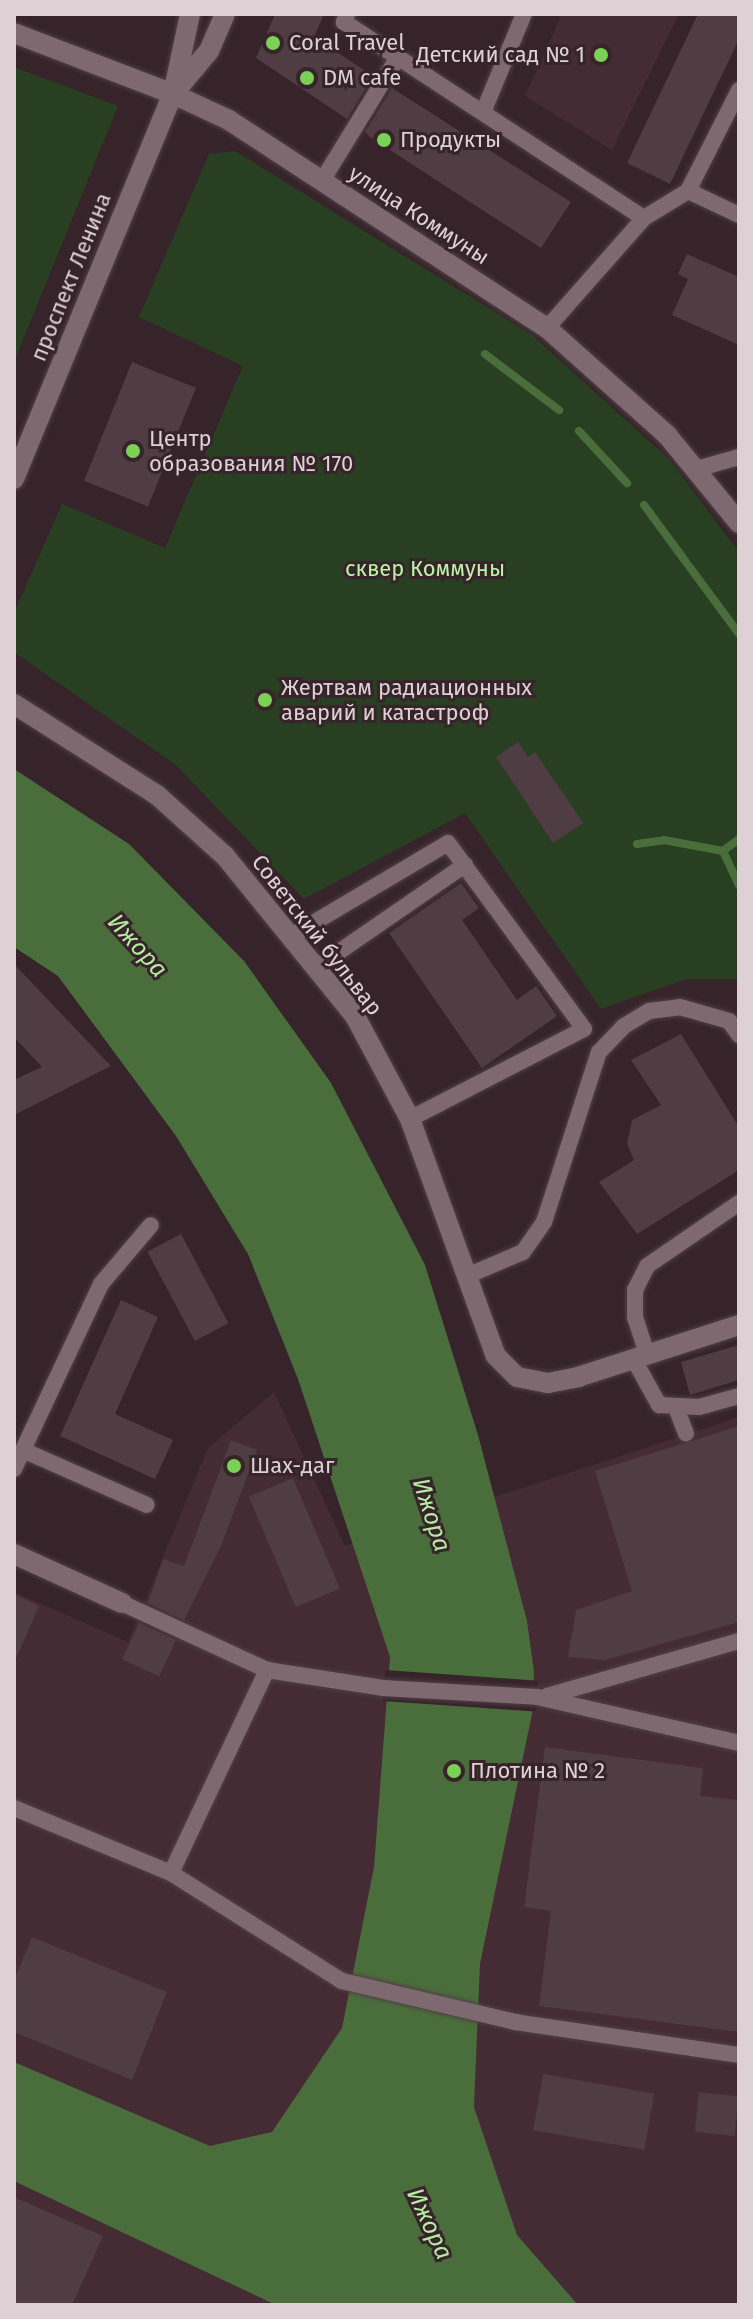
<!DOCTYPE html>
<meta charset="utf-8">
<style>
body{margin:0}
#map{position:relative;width:753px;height:2319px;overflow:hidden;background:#36242a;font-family:"Fira Sans",sans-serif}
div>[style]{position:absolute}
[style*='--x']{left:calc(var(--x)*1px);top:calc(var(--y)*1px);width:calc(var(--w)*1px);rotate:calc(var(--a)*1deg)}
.built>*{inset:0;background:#442b34}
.green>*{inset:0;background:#293f21}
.water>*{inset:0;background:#4a6e3b}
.pier>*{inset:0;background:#36242a;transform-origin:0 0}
.stream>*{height:8px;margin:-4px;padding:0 4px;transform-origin:4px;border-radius:4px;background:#4a6e3b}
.building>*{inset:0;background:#503c43;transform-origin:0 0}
.roads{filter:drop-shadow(0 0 2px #4f4045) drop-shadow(0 0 2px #4f4045)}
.service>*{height:16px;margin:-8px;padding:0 8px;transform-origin:8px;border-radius:8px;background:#7f6971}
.minor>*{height:20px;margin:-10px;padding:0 10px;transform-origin:10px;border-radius:10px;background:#7f6971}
.tertiary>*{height:20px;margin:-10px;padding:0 10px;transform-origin:10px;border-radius:10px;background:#7f6971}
.secondary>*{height:20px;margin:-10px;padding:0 10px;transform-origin:10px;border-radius:10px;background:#7f6971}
.dots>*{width:22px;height:22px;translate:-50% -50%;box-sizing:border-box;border:4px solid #36242a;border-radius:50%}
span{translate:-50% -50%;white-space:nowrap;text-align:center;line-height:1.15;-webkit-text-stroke:6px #36242a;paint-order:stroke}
.poi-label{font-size:22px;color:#ddd1d5}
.left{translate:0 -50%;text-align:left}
.right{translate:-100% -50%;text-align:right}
.street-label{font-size:22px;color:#ddd1d5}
.park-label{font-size:22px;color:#bbf3a5}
.water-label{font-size:24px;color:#b5eda0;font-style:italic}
.frame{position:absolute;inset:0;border:16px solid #ddd1d5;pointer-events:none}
</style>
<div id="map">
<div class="built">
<div style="clip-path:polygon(562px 14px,679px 14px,612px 150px,525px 96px)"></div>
<div style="clip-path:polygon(274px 1392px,345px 1546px,739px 1417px,739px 2305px,14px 2305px,14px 1592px,128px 1642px,208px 1448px)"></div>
</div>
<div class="green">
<div style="clip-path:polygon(14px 67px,118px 106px,14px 362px)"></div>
<div style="clip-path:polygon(235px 151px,532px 335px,669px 459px,739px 552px,739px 979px,686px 979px,601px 1009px,465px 813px,304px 899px,176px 765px,14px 652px,14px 613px,62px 504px,165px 548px,243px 366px,139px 317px,209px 154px)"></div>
</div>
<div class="water">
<div style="clip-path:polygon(14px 769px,129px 844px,244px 961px,331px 1083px,425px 1265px,478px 1435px,527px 1621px,534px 1672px,532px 1714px,480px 1964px,474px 2107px,517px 2235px,578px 2305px,276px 2305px,14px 2181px,14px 2062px,210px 2146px,272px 2132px,342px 2028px,374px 1867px,390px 1657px,298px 1379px,248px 1254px,176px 1136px,58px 976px,14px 947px)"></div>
</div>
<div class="pier">
<div style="left:385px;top:1670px;width:153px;height:31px;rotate:4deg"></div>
</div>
<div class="stream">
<div style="--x:485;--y:354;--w:93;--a:37.1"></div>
<div style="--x:579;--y:431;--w:71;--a:47.3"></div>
<div style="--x:644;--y:505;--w:160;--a:53.6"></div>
<div style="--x:637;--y:844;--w:27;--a:-8"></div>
<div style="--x:664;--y:840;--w:60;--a:10.6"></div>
<div style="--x:723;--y:851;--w:20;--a:-37"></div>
<div style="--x:723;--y:851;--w:38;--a:65"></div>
</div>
<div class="building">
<div style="clip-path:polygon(275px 14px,324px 14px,314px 37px,373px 76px,347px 119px,256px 58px)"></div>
<div style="clip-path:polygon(698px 14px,739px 14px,739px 39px,670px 184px,627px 163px)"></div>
<div style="clip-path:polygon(392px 88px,571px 202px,541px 248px,370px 137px,365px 132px)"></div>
<div style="clip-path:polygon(687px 254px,739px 277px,739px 345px,672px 315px,688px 279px,678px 274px)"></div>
<div style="left:132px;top:362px;width:69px;height:128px;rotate:22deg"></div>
<div style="clip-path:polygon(518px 742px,528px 757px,535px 752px,583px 823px,553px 843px,496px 757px)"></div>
<div style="clip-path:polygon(461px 883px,479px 908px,462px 920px,517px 1000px,536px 986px,557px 1016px,482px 1068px,389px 933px)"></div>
<div style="clip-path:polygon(14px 964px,111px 1066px,14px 1115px,14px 1080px,42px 1067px,14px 1037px)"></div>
<div style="clip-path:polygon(681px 1034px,739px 1127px,739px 1170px,637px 1234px,599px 1182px,634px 1160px,627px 1144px,632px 1120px,661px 1105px,631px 1060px)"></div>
<div style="left:181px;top:1234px;width:101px;height:38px;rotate:62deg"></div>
<div style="clip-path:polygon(121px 1300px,158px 1317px,115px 1414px,173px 1440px,155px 1479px,60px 1436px)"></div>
<div style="clip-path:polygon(739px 1345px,739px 1380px,690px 1395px,681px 1362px)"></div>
<div style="clip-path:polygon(739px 1426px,739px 1622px,605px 1660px,568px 1657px,576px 1610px,632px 1591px,595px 1471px)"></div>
<div style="clip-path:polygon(231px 1440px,257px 1450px,221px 1546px,184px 1620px,148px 1603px,163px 1559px,184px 1566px)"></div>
<div style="left:293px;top:1478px;width:120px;height:48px;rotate:67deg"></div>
<div style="clip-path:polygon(14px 1594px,39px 1606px,14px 1663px)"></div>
<div style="left:139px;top:1623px;width:41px;height:40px;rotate:25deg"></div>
<div style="clip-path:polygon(545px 1747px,703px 1768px,700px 1796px,739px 1800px,739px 2032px,539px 2006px,551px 1911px,524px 1907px)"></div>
<div style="clip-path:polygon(32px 1937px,167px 1992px,132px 2080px,14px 2032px,14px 1980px)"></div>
<div style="left:543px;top:2074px;width:113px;height:57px;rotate:10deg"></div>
<div style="left:699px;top:2092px;width:40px;height:40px;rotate:6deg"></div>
<div style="clip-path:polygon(14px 2197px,103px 2236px,72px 2305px,14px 2305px)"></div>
</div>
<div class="roads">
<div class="service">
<div style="--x:347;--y:14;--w:9;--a:111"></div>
<div style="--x:344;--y:22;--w:358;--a:33.2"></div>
<div style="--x:484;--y:110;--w:104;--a:-67.4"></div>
<div style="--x:322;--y:181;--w:145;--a:-58.5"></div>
<div style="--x:688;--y:191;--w:56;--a:25.2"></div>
<div style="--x:547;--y:328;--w:147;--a:-48.6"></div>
<div style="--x:644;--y:218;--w:52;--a:-31.5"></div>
<div style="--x:688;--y:191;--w:113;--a:-63.2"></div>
<div style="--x:700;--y:468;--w:41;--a:-15.8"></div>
<div style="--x:293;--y:935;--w:180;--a:-30.7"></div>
<div style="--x:448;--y:843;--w:230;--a:53.8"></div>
<div style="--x:584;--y:1029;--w:196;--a:152.7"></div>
<div style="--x:317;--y:967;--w:180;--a:-34.6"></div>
<div style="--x:469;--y:1275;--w:59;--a:-23.1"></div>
<div style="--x:523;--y:1252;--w:37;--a:-55"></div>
<div style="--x:544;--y:1222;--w:179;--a:-72.1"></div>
<div style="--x:599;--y:1052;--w:36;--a:-46"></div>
<div style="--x:624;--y:1026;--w:29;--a:-31"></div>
<div style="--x:649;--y:1011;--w:31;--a:-7"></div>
<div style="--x:680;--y:1007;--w:51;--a:15.9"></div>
<div style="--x:729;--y:1021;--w:17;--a:54"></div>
<div style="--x:647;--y:1354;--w:38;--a:-108"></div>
<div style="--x:635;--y:1318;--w:28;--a:-90"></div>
<div style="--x:635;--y:1290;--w:27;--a:-63"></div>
<div style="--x:647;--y:1266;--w:112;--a:-34.4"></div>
<div style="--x:633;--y:1358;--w:54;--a:61"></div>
<div style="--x:659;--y:1405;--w:40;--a:2.9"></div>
<div style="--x:699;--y:1407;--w:41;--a:-15.4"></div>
<div style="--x:677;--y:1410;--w:25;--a:69"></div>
<div style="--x:25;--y:1451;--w:133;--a:23.9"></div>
<div style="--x:14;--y:1469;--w:204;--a:-64.8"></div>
<div style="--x:101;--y:1284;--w:77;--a:-49.7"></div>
<div style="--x:267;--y:1670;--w:117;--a:8.8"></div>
<div style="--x:383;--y:1688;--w:154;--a:3.3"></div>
<div style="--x:537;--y:1697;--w:207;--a:12.8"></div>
<div style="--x:547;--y:1696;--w:200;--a:-16"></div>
<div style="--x:14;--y:1808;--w:170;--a:22.5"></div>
<div style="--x:171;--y:1873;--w:225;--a:-64.7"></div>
<div style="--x:267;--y:1670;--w:160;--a:-155.2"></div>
<div style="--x:171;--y:1873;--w:202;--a:32.3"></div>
<div style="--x:342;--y:1981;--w:178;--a:13.3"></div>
<div style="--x:515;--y:2022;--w:226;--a:8.4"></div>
</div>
<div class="minor">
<div style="--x:173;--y:94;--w:62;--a:24.9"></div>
<div style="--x:229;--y:120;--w:380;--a:33.2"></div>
<div style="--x:547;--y:328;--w:161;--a:41.7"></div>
<div style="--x:667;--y:435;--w:114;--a:50.7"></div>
<div style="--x:14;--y:704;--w:169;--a:32.5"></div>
<div style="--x:157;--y:795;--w:91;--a:41.9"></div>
<div style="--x:225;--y:856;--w:206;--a:50.9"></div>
<div style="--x:355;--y:1016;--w:117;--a:61.9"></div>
<div style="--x:410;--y:1119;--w:252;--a:70.1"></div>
<div style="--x:496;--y:1356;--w:30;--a:45"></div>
<div style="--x:517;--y:1377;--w:32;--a:11"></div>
<div style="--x:548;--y:1383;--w:31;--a:-11"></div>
<div style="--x:578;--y:1377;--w:169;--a:-17.9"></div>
<div style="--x:14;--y:1554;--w:119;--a:24.4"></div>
</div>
<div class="tertiary">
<div style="--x:14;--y:33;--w:170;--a:21"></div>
</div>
<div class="secondary">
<div style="--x:173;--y:94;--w:56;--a:-50.1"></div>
<div style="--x:209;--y:51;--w:40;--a:-66.6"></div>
<div style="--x:14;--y:479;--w:417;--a:-67.6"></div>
<div style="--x:173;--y:94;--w:82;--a:-78"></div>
</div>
</div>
<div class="dots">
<div style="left:273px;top:43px;background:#7bd155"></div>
<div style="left:601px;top:55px;background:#7bd155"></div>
<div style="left:307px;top:78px;background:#7bd155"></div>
<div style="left:384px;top:140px;background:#7bd155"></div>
<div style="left:133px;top:451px;background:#7bd155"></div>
<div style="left:265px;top:700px;background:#7bd155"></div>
<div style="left:234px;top:1466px;background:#7bd155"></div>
<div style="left:454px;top:1771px;background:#7bd155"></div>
</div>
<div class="poi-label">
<span class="left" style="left:289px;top:43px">Coral Travel</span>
<span class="right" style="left:585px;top:55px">Детский сад № 1</span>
<span class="left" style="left:323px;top:78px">DM cafe</span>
<span class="left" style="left:400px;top:140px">Продукты</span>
<span class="left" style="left:149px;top:451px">Центр<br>образования № 170</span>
<span class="left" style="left:281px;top:700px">Жертвам радиационных<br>аварий и катастроф</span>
<span class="left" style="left:250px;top:1466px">Шах-даг</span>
<span class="left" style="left:470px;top:1771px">Плотина № 2</span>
</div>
<div class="street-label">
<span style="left:419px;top:215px;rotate:33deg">улица Коммуны</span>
<span style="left:71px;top:277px;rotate:-68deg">проспект Ленина</span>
<span style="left:317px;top:935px;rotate:52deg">Советский бульвар</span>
</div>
<div class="park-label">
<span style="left:425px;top:569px">сквер Коммуны</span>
</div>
<div class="water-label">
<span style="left:137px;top:946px;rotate:48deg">Ижора</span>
<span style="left:431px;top:1515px;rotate:72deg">Ижора</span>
<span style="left:429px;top:2224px;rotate:65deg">Ижора</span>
</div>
<div class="frame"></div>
</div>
